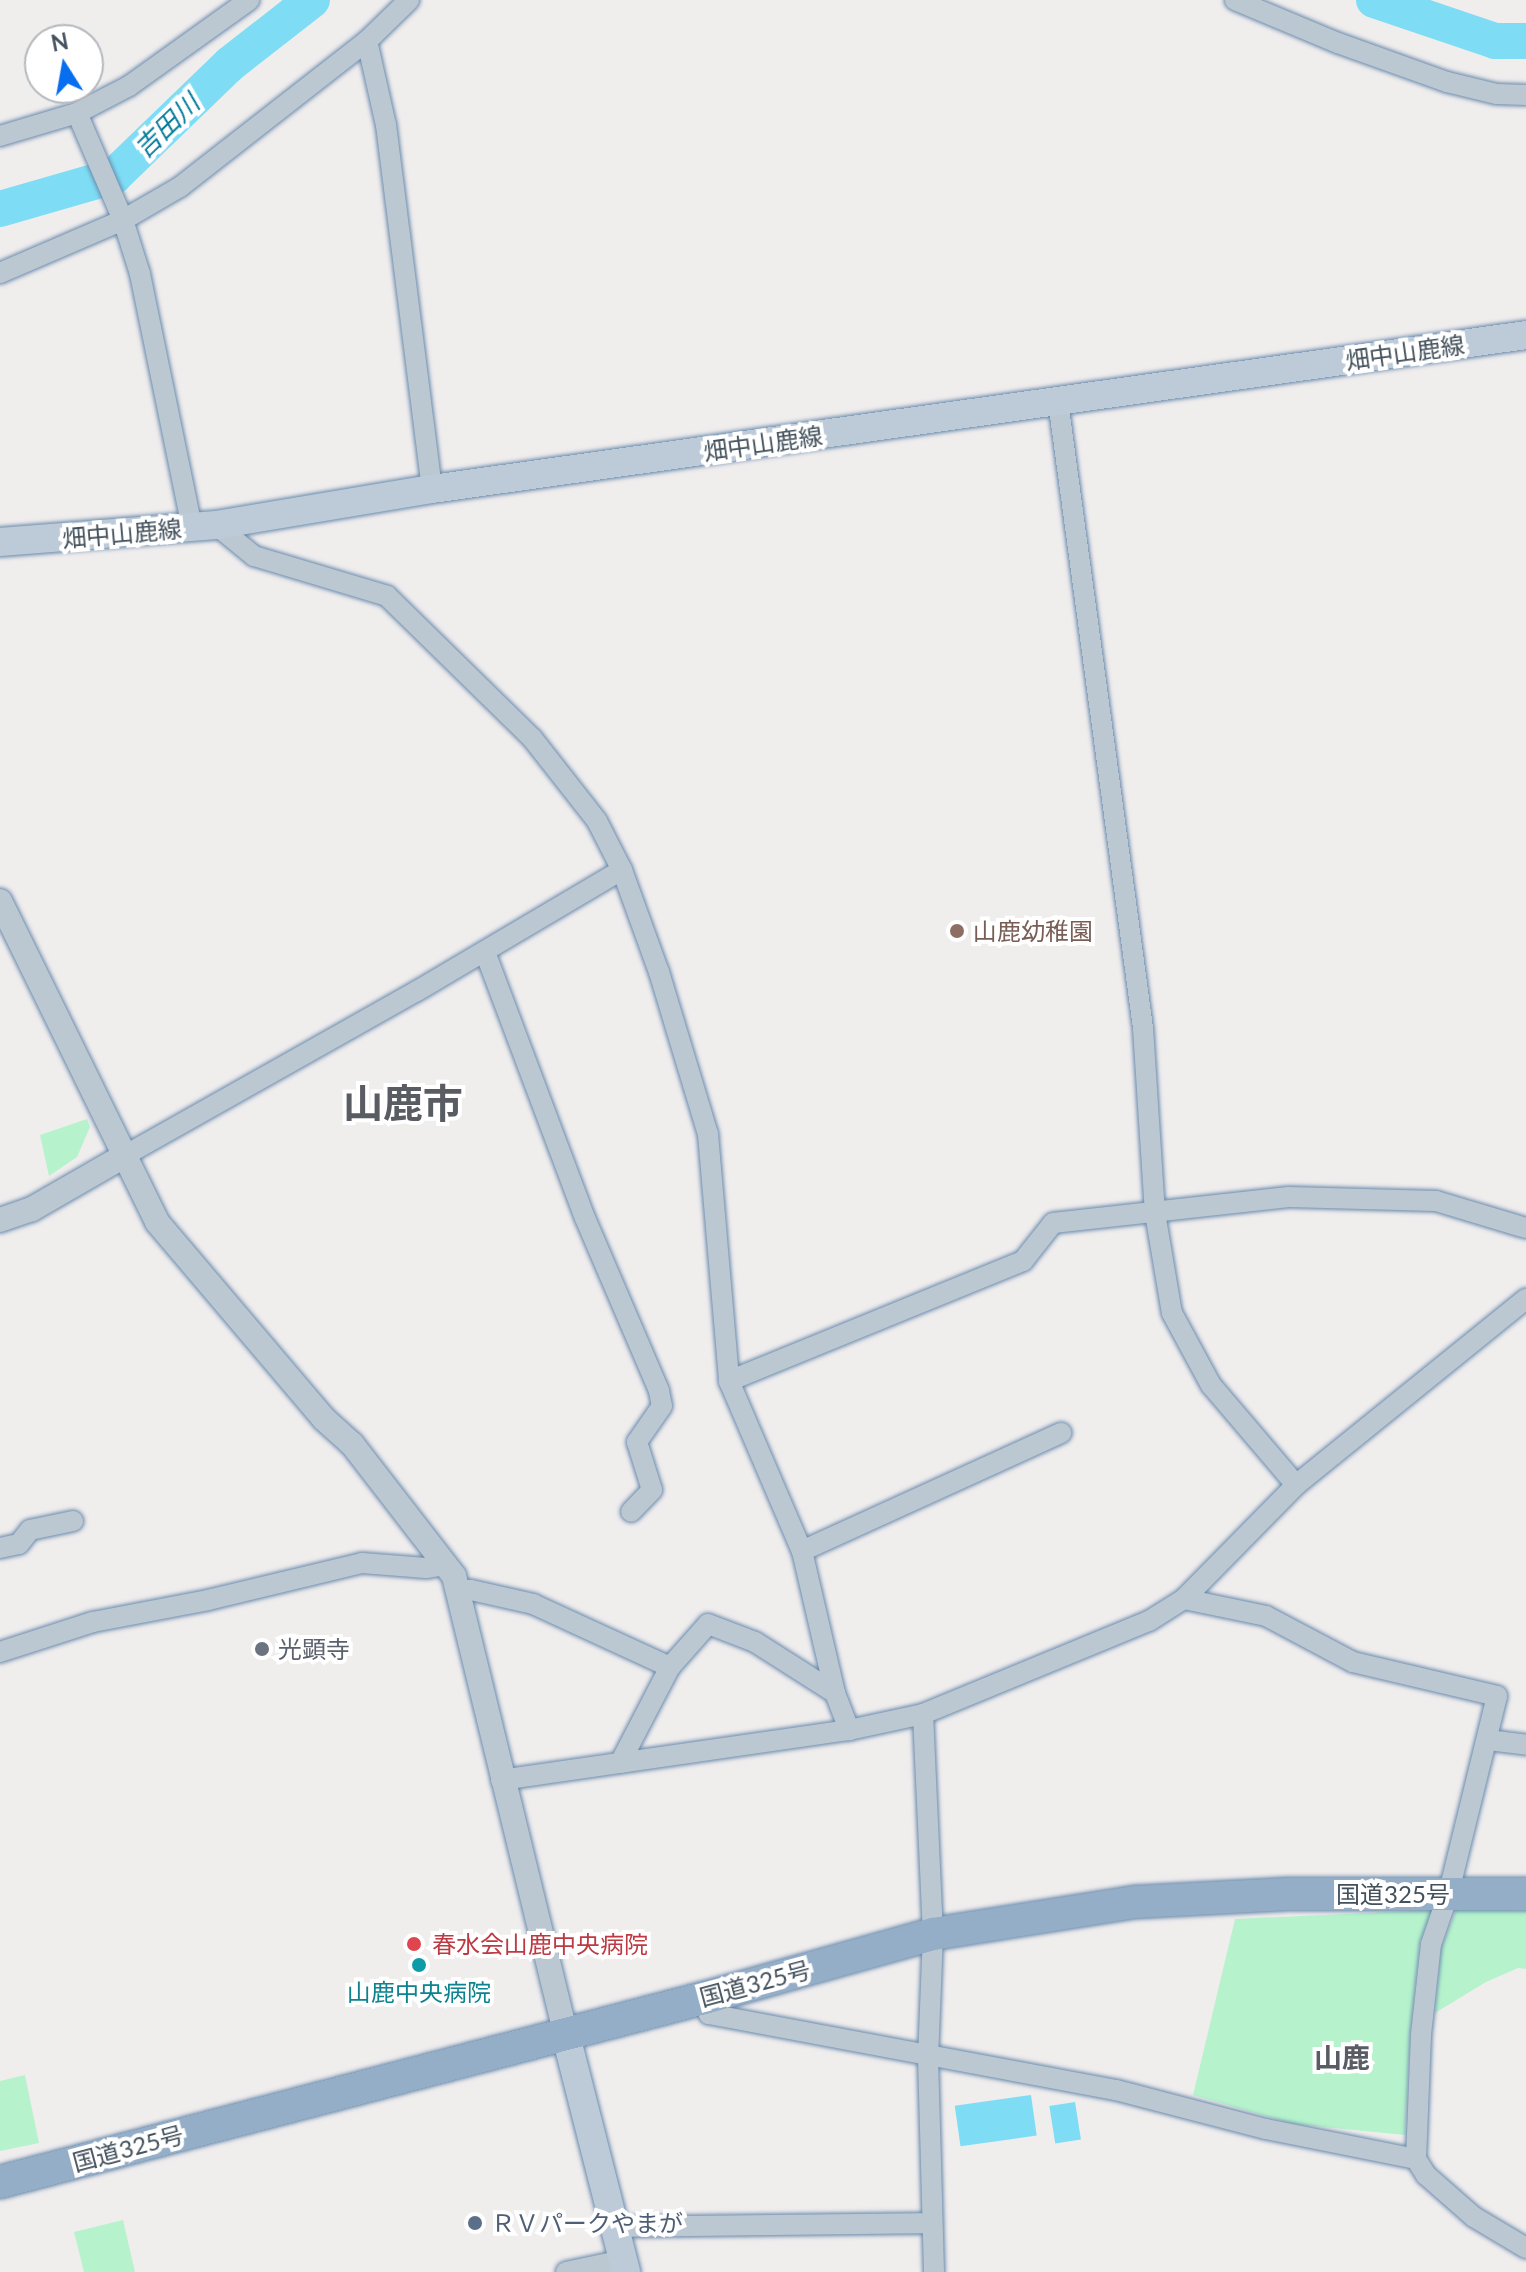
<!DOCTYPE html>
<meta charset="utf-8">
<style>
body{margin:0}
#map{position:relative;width:1526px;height:2272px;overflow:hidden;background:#f0eded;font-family:Lato,"Noto Sans JP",sans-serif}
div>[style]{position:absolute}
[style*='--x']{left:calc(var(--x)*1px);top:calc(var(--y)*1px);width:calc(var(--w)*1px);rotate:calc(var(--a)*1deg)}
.green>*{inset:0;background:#b6f3cd}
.water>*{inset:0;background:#7eddf5;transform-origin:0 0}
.river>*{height:36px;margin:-18px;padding:0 18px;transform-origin:18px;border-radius:18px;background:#7eddf5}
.roads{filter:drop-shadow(0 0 2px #6a8bad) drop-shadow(0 0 2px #6a8bad)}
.minor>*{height:20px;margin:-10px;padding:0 10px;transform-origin:10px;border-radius:10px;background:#bcc8d1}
.tertiary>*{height:24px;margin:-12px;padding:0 12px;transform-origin:12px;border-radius:12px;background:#bcc8d1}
.secondary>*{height:28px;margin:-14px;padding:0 14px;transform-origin:14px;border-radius:14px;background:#bdcbd9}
.trunk>*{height:32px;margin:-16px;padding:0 16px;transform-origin:16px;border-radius:16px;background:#94aec8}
.dots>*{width:22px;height:22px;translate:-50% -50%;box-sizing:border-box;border:4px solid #fff;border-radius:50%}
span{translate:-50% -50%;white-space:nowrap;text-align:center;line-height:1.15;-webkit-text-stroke:8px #fff;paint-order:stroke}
.street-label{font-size:24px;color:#43515c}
.education-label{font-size:24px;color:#785e54}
.left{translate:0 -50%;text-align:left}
.worship-label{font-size:24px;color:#5b616d}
.health-label{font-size:24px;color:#be3a42}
.culture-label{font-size:24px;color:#0d838f}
.service-label{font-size:24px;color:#4e5e75}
.water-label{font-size:26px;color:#037b9b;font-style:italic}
.quarter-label{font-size:28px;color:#595d63;font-weight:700}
.town-label{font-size:40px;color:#595d63;font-weight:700}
.north{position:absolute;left:24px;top:24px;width:80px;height:80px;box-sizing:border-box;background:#fff;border:2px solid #b4b9be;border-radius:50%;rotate:349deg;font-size:22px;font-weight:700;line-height:32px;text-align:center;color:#43515c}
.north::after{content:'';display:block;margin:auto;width:28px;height:36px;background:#076ef0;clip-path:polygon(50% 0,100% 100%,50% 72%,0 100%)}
</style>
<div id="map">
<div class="green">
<div style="clip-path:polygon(87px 1119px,90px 1127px,77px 1157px,49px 1176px,40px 1135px)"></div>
<div style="clip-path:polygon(1457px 1908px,1526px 1911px,1526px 1969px,1518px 1968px,1486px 1982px,1435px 2013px,1441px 1948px)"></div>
<div style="clip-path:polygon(1432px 1910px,1420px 1942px,1410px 2034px,1405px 2135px,1293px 2124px,1193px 2095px,1235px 1919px)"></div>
<div style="clip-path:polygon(25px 2075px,39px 2143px,0 2151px,0 2081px)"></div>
<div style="clip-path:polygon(123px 2220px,135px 2272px,84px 2272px,74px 2232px)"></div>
</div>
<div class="water">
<div style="left:1031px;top:2095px;width:41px;height:77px;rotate:82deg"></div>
<div style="left:1075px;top:2102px;width:38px;height:26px;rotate:81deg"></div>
</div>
<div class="river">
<div style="--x:1374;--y:0;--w:128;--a:18.7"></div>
<div style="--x:1495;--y:41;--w:31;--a:0"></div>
<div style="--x:0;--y:209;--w:119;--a:-16.1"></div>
<div style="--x:114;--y:176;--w:161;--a:-44"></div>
<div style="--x:230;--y:64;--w:104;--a:-38"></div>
</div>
<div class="roads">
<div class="minor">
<div style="--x:1235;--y:0;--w:112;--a:22.7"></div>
<div style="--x:1338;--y:43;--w:116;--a:19.7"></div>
<div style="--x:1447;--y:82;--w:51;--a:13.5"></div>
<div style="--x:1497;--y:94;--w:29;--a:2"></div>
<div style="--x:367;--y:41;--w:86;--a:77.3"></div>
<div style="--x:386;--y:125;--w:367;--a:82.8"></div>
<div style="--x:77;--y:113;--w:116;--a:66.7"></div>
<div style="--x:123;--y:220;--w:57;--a:72.5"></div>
<div style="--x:140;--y:274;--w:259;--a:78.4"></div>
<div style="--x:0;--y:136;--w:80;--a:-16.6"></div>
<div style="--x:77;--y:113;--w:59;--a:-27.4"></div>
<div style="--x:129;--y:86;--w:148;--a:-35.6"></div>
<div style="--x:0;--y:273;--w:134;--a:-23.3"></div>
<div style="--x:123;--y:220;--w:66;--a:-30.1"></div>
<div style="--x:180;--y:187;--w:237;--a:-38"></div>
<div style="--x:367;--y:41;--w:59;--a:-44.3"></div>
<div style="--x:1058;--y:401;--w:633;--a:82.28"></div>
<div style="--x:1143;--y:1028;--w:185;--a:86.3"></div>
<div style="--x:1155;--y:1213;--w:101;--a:80.4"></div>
<div style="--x:1172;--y:1313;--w:82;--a:61.6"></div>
<div style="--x:1211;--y:1385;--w:131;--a:49.6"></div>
<div style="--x:216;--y:525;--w:49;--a:39.2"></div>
<div style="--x:254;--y:556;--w:139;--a:16.7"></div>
<div style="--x:387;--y:596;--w:203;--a:44.4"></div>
<div style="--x:532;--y:738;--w:105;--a:51.9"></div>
<div style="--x:597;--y:821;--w:55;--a:63"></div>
<div style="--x:622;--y:870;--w:109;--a:70.1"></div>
<div style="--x:659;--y:972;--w:169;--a:73.2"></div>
<div style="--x:708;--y:1134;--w:248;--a:85.1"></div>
<div style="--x:729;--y:1381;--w:185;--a:66.8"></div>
<div style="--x:802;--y:1551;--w:146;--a:76.9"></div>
<div style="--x:835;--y:1693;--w:40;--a:69"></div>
<div style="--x:485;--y:952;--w:284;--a:69.4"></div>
<div style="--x:585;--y:1218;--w:188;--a:66.8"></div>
<div style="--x:659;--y:1391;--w:15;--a:79"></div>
<div style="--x:662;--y:1406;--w:44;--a:124.8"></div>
<div style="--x:637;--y:1442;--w:50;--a:72.6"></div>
<div style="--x:652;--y:1490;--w:30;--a:134"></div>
<div style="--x:124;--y:1156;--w:336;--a:-29.4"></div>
<div style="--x:417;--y:991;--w:238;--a:-30.6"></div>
<div style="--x:729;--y:1381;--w:318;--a:-22.2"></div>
<div style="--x:1023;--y:1261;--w:48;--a:-51.7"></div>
<div style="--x:1053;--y:1223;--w:237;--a:-6.3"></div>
<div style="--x:1289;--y:1197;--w:147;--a:1.6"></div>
<div style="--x:1436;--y:1201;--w:94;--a:16.7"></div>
<div style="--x:0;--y:1548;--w:19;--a:-12"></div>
<div style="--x:19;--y:1544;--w:18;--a:-52"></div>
<div style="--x:30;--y:1530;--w:44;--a:-11.8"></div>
<div style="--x:802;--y:1551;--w:285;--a:-24.5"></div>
<div style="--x:459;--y:1590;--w:12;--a:0"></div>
<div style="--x:471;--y:1590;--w:64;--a:12.7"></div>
<div style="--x:533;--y:1604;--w:151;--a:24.7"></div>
<div style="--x:1184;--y:1599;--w:84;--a:11.7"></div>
<div style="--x:1266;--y:1616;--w:98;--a:27.9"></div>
<div style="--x:1353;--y:1662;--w:148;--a:13.3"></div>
<div style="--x:1497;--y:1696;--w:205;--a:103.8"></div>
<div style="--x:1448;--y:1895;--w:52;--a:109.1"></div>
<div style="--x:1431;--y:1944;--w:92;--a:96.3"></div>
<div style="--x:1421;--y:2035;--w:124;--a:92.3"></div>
<div style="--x:1416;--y:2159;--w:19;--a:58"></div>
<div style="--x:1426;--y:2175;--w:64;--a:41.2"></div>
<div style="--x:1474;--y:2217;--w:61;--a:30.8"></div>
<div style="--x:0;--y:1652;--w:98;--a:-17.9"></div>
<div style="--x:93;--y:1622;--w:117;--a:-10.8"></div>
<div style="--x:208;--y:1600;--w:158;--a:-13.5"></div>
<div style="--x:362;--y:1563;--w:64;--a:4.5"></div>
<div style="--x:426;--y:1568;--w:20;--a:-9"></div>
<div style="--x:923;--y:1714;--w:220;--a:87.4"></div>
<div style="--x:933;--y:1934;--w:123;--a:92.3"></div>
<div style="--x:928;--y:2057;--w:215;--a:88.4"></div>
<div style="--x:1488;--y:1740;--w:38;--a:7"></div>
<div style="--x:620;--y:1763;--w:108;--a:-62.5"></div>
<div style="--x:670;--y:1667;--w:57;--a:-48.5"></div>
<div style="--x:708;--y:1624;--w:50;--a:21"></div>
<div style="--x:755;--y:1642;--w:95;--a:32.5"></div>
<div style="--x:501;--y:1780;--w:352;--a:-8.2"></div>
<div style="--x:849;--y:1730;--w:76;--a:-12.2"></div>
<div style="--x:923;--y:1714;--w:244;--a:-22.4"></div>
<div style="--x:1149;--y:1621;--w:41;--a:-32.2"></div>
<div style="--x:1184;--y:1599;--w:160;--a:-45.5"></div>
<div style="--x:1296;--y:1485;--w:296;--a:-39"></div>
<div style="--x:704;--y:1998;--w:17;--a:73"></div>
<div style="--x:709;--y:2014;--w:414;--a:10.6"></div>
<div style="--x:1116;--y:2090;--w:155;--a:14.6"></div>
<div style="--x:1266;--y:2129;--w:153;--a:11.3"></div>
<div style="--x:615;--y:2227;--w:317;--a:-0.7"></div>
<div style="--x:566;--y:2272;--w:58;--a:-11.9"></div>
</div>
<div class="tertiary">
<div style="--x:0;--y:901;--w:357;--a:63.9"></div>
<div style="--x:157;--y:1222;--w:258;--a:49.7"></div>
<div style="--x:324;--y:1419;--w:38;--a:42"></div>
<div style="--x:352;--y:1444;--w:167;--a:52.3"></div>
<div style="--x:454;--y:1576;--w:469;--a:76.3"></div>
<div style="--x:0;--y:1220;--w:34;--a:-19"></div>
<div style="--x:32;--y:1209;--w:106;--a:-29.9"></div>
</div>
<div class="secondary">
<div style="--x:0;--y:542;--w:217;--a:-4.5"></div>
<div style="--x:216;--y:525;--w:219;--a:-9.5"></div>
<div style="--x:432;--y:489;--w:1105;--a:-8.01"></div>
<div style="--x:565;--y:2032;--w:248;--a:75.7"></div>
</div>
<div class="trunk">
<div style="--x:0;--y:2182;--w:728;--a:-14.65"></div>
<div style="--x:704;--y:1998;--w:238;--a:-15.6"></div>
<div style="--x:933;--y:1934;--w:206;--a:-9"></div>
<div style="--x:1136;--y:1902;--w:152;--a:-3"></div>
<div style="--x:1288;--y:1894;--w:238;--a:0"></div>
</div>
</div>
<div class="dots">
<div style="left:957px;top:931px;background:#8d6e63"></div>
<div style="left:262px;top:1649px;background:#6b7280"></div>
<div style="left:414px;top:1944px;background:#e0444e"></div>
<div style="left:419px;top:1965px;background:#0f9aa8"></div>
<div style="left:475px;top:2223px;background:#5c6f8a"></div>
</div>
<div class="street-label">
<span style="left:1405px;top:352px;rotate:-8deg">畑中山鹿線</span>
<span style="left:763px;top:443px;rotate:-8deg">畑中山鹿線</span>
<span style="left:122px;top:533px;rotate:-5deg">畑中山鹿線</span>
<span style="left:1393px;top:1894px">国道325号</span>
<span style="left:755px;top:1983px;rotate:-15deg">国道325号</span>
<span style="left:128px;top:2148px;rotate:-15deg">国道325号</span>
</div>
<div class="education-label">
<span class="left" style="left:973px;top:931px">山鹿幼稚園</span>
</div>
<div class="worship-label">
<span class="left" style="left:278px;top:1649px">光顕寺</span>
</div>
<div class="health-label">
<span class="left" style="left:432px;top:1944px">春水会山鹿中央病院</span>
</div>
<div class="culture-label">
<span style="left:419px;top:1992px">山鹿中央病院</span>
</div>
<div class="service-label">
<span class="left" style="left:491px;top:2223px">ＲＶパークやまが</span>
</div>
<div class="water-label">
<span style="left:167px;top:126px;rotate:-44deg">吉田川</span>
</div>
<div class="quarter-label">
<span style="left:1342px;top:2057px">山鹿</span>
</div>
<div class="town-label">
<span style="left:403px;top:1103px">山鹿市</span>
</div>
<div class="north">N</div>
</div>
